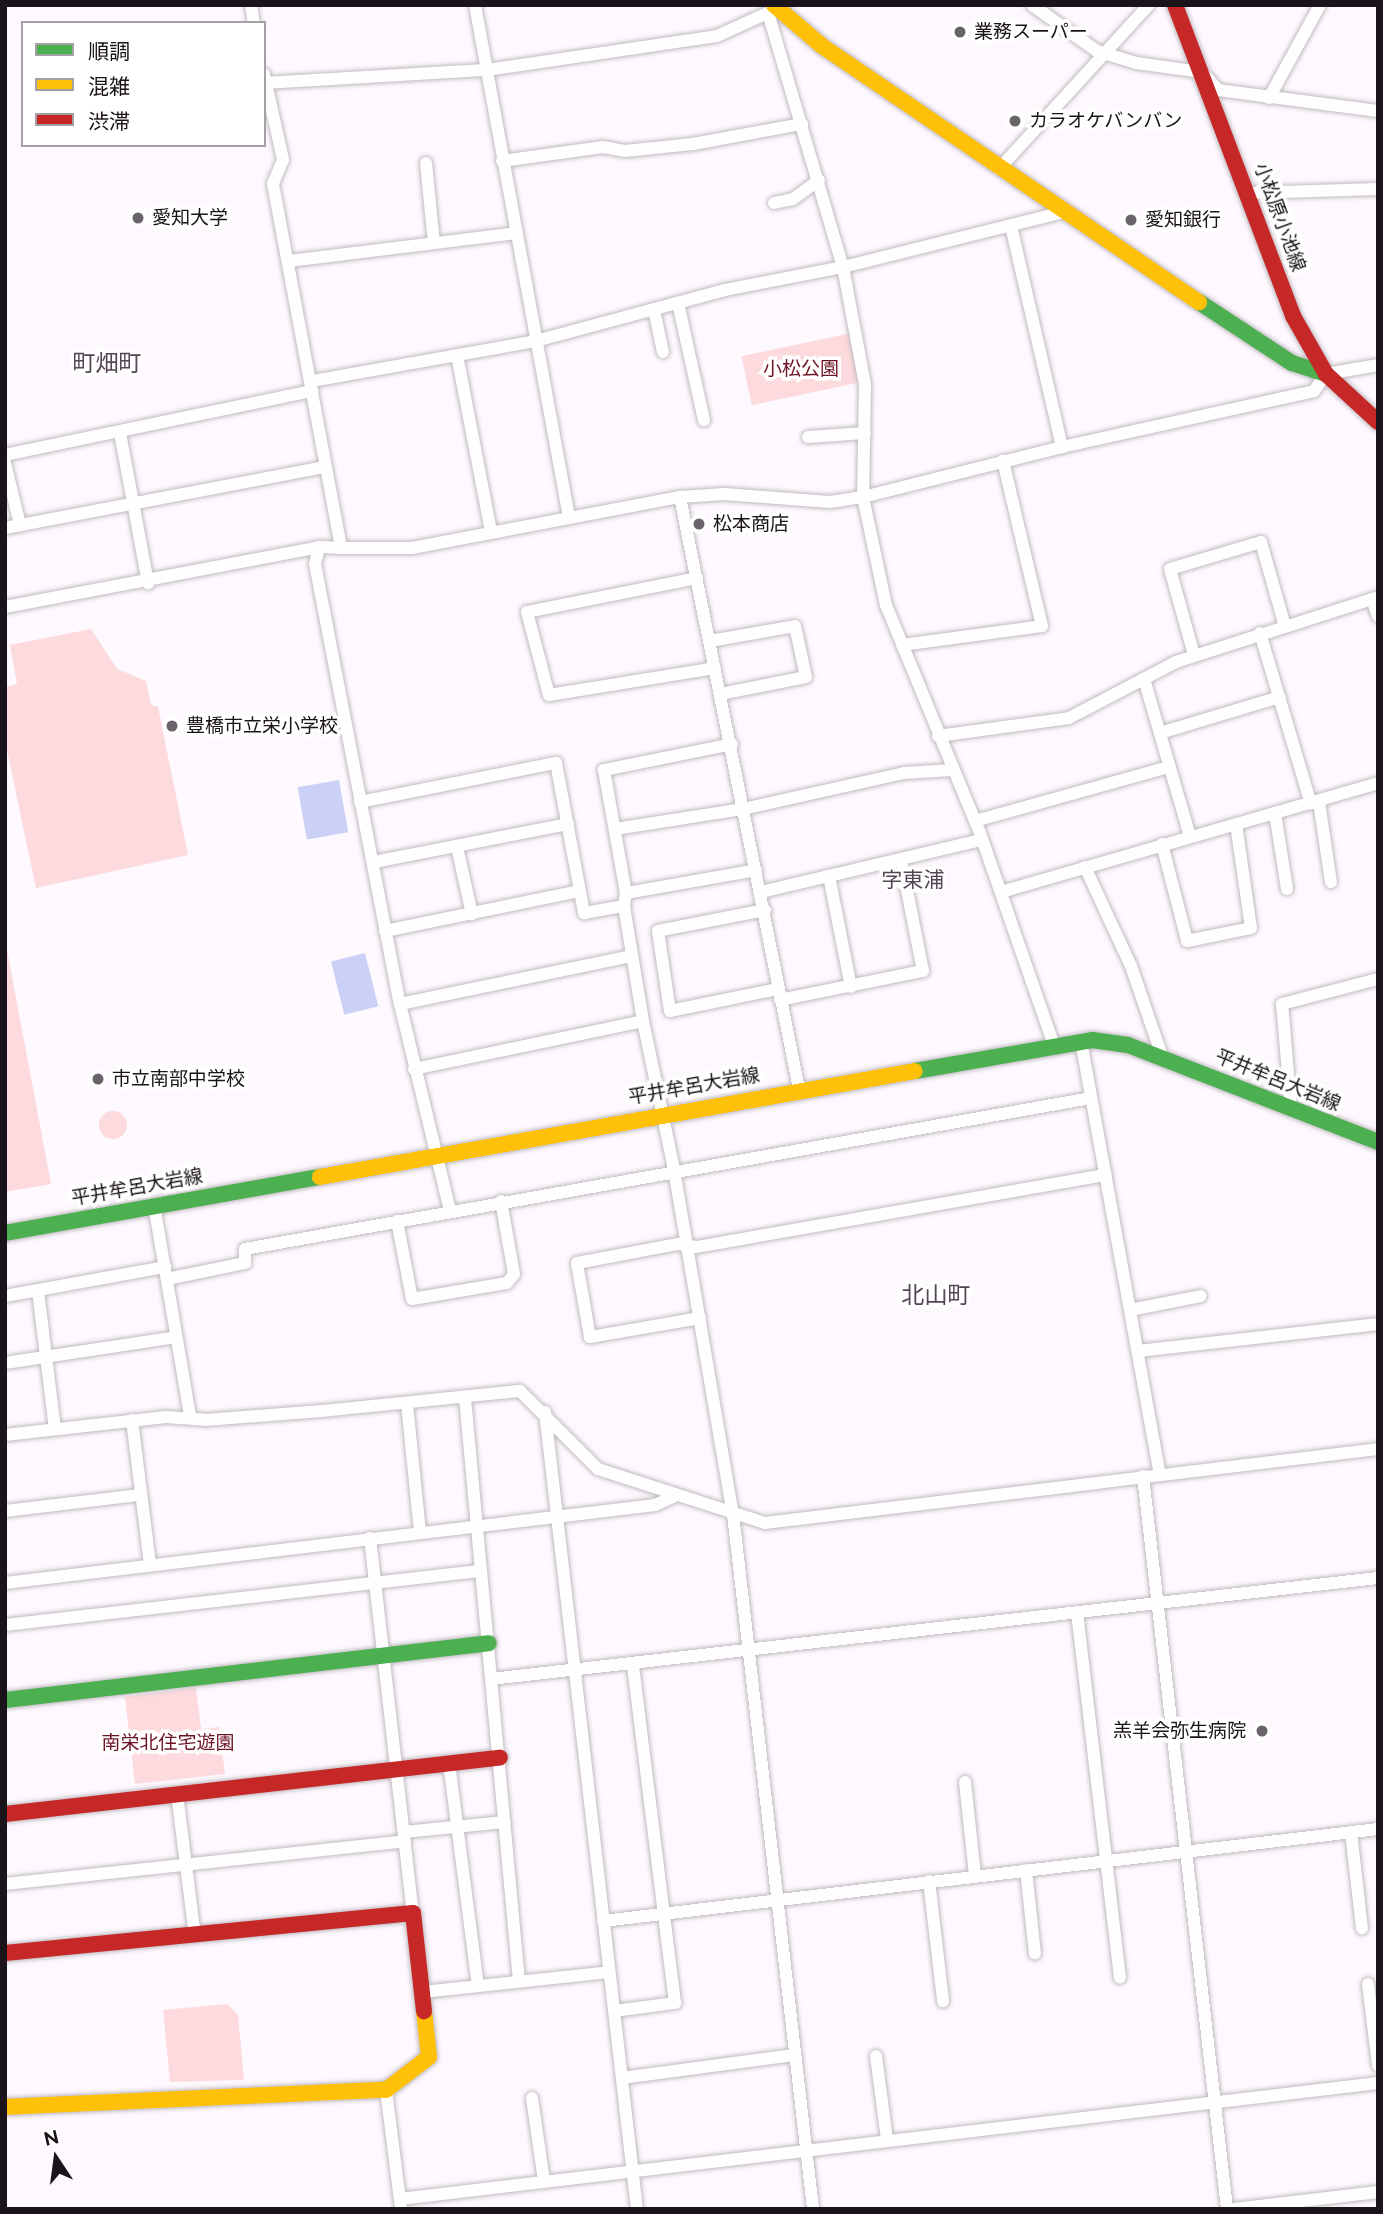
<!DOCTYPE html>
<meta charset="utf-8">
<style>
body{margin:0}
#map{position:relative;width:1383px;height:2214px;overflow:hidden;background:#fef9fe;font-family:Raleway,"Noto Sans JP",sans-serif}
div>[style]{position:absolute}
[style*='--x']{left:calc(var(--x)*1px);top:calc(var(--y)*1px);width:calc(var(--w)*1px);rotate:calc(var(--a)*1deg)}
.green>*{inset:0;background:#fddadd;transform-origin:0 0}
.round{border-radius:50%}
.water>*{inset:0;background:#cad0f6;transform-origin:0 0}
.roads{filter:drop-shadow(0 0 2px #c0bbc0) drop-shadow(0 0 2px #c0bbc0)}
.street>*{height:12px;margin:-6px;padding:0 6px;transform-origin:6px;border-radius:6px;background:#fffeff}
.fast>*{height:16px;margin:-8px;padding:0 8px;transform-origin:8px;border-radius:8px;background:#4caf50}
.slow>*{height:16px;margin:-8px;padding:0 8px;transform-origin:8px;border-radius:8px;background:#ffc107}
.jam>*{height:16px;margin:-8px;padding:0 8px;transform-origin:8px;border-radius:8px;background:#c62828}
.dots>*{width:19px;height:19px;translate:-50% -50%;box-sizing:border-box;border:4px solid #fff;border-radius:50%}
span{translate:-50% -50%;white-space:nowrap;text-align:center;line-height:1.15;-webkit-text-stroke:7px #fff;paint-order:stroke}
.poi-label{font-size:19px;color:#1a141a}
.left{translate:0 -50%;text-align:left}
.right{translate:-100% -50%;text-align:right}
.street-label{font-size:19px;color:#1a141a}
.park-label{font-size:19px;color:#6b1321}
.neighbourhood-label{font-size:21px;color:#544654}
.quarter-label{font-size:23px;color:#544654}
.frame{position:absolute;inset:0;border:7px solid #1a141a;pointer-events:none}
.legend{position:absolute;left:21px;top:21px;width:245px;height:126px;box-sizing:border-box;background:#fff;border:2px solid #a3a1a3;margin:0;padding:9px 12px;list-style:none;font-size:21px;color:#1a141a}
.legend li{display:flex;align-items:center;gap:14px;height:35px}
.legend b{width:35px;border:2px solid #a3a1a3}
.north{position:absolute;left:21px;top:2123px;width:70px;height:70px;-webkit-text-stroke:5px #fff;paint-order:stroke;rotate:347deg;font-size:19px;font-weight:700;line-height:28px;text-align:center;color:#1a141a}
.north::after{content:'';display:block;margin:auto;width:24px;height:32px;background:#1a141a;clip-path:polygon(50% 0,100% 100%,50% 72%,0 100%)}
</style>
<div id="map">
<div class="green">
<div style="left:851px;top:333px;width:50px;height:112px;rotate:78deg"></div>
<div style="clip-path:polygon(91px 629px,117px 669px,146px 681px,151px 705px,158px 707px,188px 855px,36px 888px,5px 741px,5px 687px,17px 684px,10px 645px)"></div>
<div style="clip-path:polygon(5px 939px,51px 1184px,5px 1192px)"></div>
<div class="round" style="left:99px;top:1111px;width:28px;height:28px"></div>
<div style="clip-path:polygon(196px 1688px,201px 1729px,219px 1727px,225px 1774px,135px 1784px,125px 1697px)"></div>
<div style="clip-path:polygon(227px 2004px,238px 2015px,244px 2080px,170px 2082px,163px 2010px)"></div>
</div>
<div class="water">
<div style="left:339px;top:780px;width:53px;height:42px;rotate:80deg"></div>
<div style="left:365px;top:953px;width:55px;height:35px;rotate:76deg"></div>
</div>
<div class="roads">
<div class="street">
<div style="--x:251;--y:5;--w:18;--a:81"></div>
<div style="--x:475;--y:5;--w:521;--a:79.6"></div>
<div style="--x:1032;--y:5;--w:80;--a:35.3"></div>
<div style="--x:1097;--y:51;--w:41;--a:17.1"></div>
<div style="--x:1136;--y:63;--w:67;--a:7.8"></div>
<div style="--x:1202;--y:72;--w:24;--a:48"></div>
<div style="--x:1218;--y:90;--w:161;--a:7.5"></div>
<div style="--x:769;--y:16;--w:262;--a:73.6"></div>
<div style="--x:843;--y:267;--w:120;--a:79.4"></div>
<div style="--x:865;--y:385;--w:112;--a:91"></div>
<div style="--x:863;--y:497;--w:110;--a:78"></div>
<div style="--x:886;--y:605;--w:247;--a:67.6"></div>
<div style="--x:980;--y:833;--w:225;--a:70.8"></div>
<div style="--x:264;--y:74;--w:88;--a:77.5"></div>
<div style="--x:283;--y:160;--w:26;--a:113"></div>
<div style="--x:273;--y:184;--w:370;--a:79.4"></div>
<div style="--x:341;--y:548;--w:22;--a:-177"></div>
<div style="--x:319;--y:547;--w:17;--a:103"></div>
<div style="--x:315;--y:564;--w:448;--a:79.1"></div>
<div style="--x:400;--y:1004;--w:213;--a:76.4"></div>
<div style="--x:266;--y:83;--w:221;--a:-3.4"></div>
<div style="--x:487;--y:70;--w:232;--a:-8.4"></div>
<div style="--x:717;--y:36;--w:63;--a:-24.5"></div>
<div style="--x:1269;--y:98;--w:106;--a:-61.3"></div>
<div style="--x:502;--y:161;--w:102;--a:-7.9"></div>
<div style="--x:603;--y:147;--w:22;--a:10"></div>
<div style="--x:625;--y:151;--w:68;--a:-5.9"></div>
<div style="--x:693;--y:144;--w:111;--a:-10.4"></div>
<div style="--x:426;--y:163;--w:80;--a:84.3"></div>
<div style="--x:999;--y:169;--w:222;--a:-47.6"></div>
<div style="--x:1249;--y:193;--w:129;--a:-1.8"></div>
<div style="--x:774;--y:203;--w:19;--a:-12"></div>
<div style="--x:793;--y:199;--w:32;--a:-36"></div>
<div style="--x:1011;--y:226;--w:227;--a:77"></div>
<div style="--x:289;--y:261;--w:229;--a:-7"></div>
<div style="--x:678;--y:303;--w:120;--a:77.5"></div>
<div style="--x:654;--y:310;--w:43;--a:77.9"></div>
<div style="--x:457;--y:355;--w:180;--a:79.1"></div>
<div style="--x:312;--y:381;--w:228;--a:-10.1"></div>
<div style="--x:536;--y:341;--w:196;--a:-15.1"></div>
<div style="--x:725;--y:290;--w:120;--a:-11"></div>
<div style="--x:843;--y:267;--w:228;--a:-14"></div>
<div style="--x:120;--y:433;--w:153;--a:79.4"></div>
<div style="--x:808;--y:437;--w:57;--a:-4"></div>
<div style="--x:5;--y:455;--w:314;--a:-11.8"></div>
<div style="--x:5;--y:463;--w:64;--a:76.4"></div>
<div style="--x:680;--y:497;--w:604;--a:78.63"></div>
<div style="--x:5;--y:528;--w:326;--a:-10.8"></div>
<div style="--x:341;--y:548;--w:71;--a:0"></div>
<div style="--x:412;--y:548;--w:273;--a:-10.8"></div>
<div style="--x:680;--y:497;--w:44;--a:-3.9"></div>
<div style="--x:724;--y:494;--w:106;--a:4.3"></div>
<div style="--x:830;--y:502;--w:33;--a:-9"></div>
<div style="--x:863;--y:497;--w:205;--a:-14.1"></div>
<div style="--x:1062;--y:447;--w:258;--a:-12.5"></div>
<div style="--x:1314;--y:391;--w:21;--a:-55"></div>
<div style="--x:1326;--y:374;--w:53;--a:-9.8"></div>
<div style="--x:697;--y:578;--w:173;--a:168.7"></div>
<div style="--x:527;--y:612;--w:86;--a:75.2"></div>
<div style="--x:549;--y:695;--w:168;--a:-9.2"></div>
<div style="--x:1372;--y:599;--w:18;--a:71"></div>
<div style="--x:5;--y:607;--w:320;--a:-10.8"></div>
<div style="--x:1260;--y:633;--w:178;--a:73.4"></div>
<div style="--x:710;--y:641;--w:86;--a:-10"></div>
<div style="--x:795;--y:626;--w:52;--a:77.8"></div>
<div style="--x:806;--y:677;--w:88;--a:168.8"></div>
<div style="--x:902;--y:645;--w:141;--a:-7.7"></div>
<div style="--x:1042;--y:626;--w:170;--a:-103.3"></div>
<div style="--x:1194;--y:655;--w:89;--a:-105.6"></div>
<div style="--x:1170;--y:569;--w:95;--a:-16.5"></div>
<div style="--x:1261;--y:542;--w:87;--a:74.1"></div>
<div style="--x:1144;--y:679;--w:164;--a:73.7"></div>
<div style="--x:1160;--y:733;--w:125;--a:-16.7"></div>
<div style="--x:938;--y:736;--w:132;--a:-7.8"></div>
<div style="--x:1069;--y:718;--w:121;--a:-27.6"></div>
<div style="--x:1176;--y:662;--w:212;--a:-17.8"></div>
<div style="--x:732;--y:744;--w:131;--a:168.5"></div>
<div style="--x:604;--y:770;--w:125;--a:79.9"></div>
<div style="--x:626;--y:893;--w:132;--a:-10"></div>
<div style="--x:360;--y:802;--w:200;--a:-11.3"></div>
<div style="--x:556;--y:763;--w:153;--a:79.4"></div>
<div style="--x:584;--y:913;--w:41;--a:-9.9"></div>
<div style="--x:1319;--y:802;--w:81;--a:81.5"></div>
<div style="--x:1275;--y:813;--w:77;--a:81"></div>
<div style="--x:975;--y:821;--w:201;--a:-15.6"></div>
<div style="--x:615;--y:829;--w:130;--a:-8.9"></div>
<div style="--x:743;--y:809;--w:165;--a:-12.6"></div>
<div style="--x:904;--y:773;--w:48;--a:-3.6"></div>
<div style="--x:1162;--y:844;--w:100;--a:75.5"></div>
<div style="--x:1187;--y:941;--w:65;--a:-11.5"></div>
<div style="--x:1251;--y:928;--w:105;--a:-98.2"></div>
<div style="--x:457;--y:847;--w:69;--a:77.4"></div>
<div style="--x:374;--y:862;--w:198;--a:-11.1"></div>
<div style="--x:1085;--y:867;--w:109;--a:65.1"></div>
<div style="--x:1131;--y:966;--w:95;--a:71"></div>
<div style="--x:829;--y:876;--w:113;--a:78.8"></div>
<div style="--x:761;--y:892;--w:226;--a:-13.3"></div>
<div style="--x:1001;--y:892;--w:392;--a:-16.1"></div>
<div style="--x:626;--y:893;--w:13;--a:99"></div>
<div style="--x:624;--y:906;--w:117;--a:80.6"></div>
<div style="--x:643;--y:1021;--w:152;--a:78.2"></div>
<div style="--x:674;--y:1170;--w:349;--a:80.3"></div>
<div style="--x:733;--y:1514;--w:700;--a:83.43"></div>
<div style="--x:765;--y:910;--w:109;--a:168.9"></div>
<div style="--x:658;--y:931;--w:81;--a:81.5"></div>
<div style="--x:670;--y:1011;--w:109;--a:-11.6"></div>
<div style="--x:385;--y:931;--w:199;--a:-11.6"></div>
<div style="--x:780;--y:1000;--w:146;--a:-11.5"></div>
<div style="--x:923;--y:971;--w:113;--a:-101.2"></div>
<div style="--x:400;--y:1004;--w:237;--a:-11.7"></div>
<div style="--x:1081;--y:1041;--w:440;--a:79.7"></div>
<div style="--x:414;--y:1069;--w:234;--a:-11.8"></div>
<div style="--x:1291;--y:1108;--w:104;--a:-94.9"></div>
<div style="--x:1282;--y:1004;--w:99;--a:-14.6"></div>
<div style="--x:154;--y:1205;--w:214;--a:80.3"></div>
<div style="--x:397;--y:1221;--w:79;--a:79.1"></div>
<div style="--x:412;--y:1299;--w:96;--a:-9.6"></div>
<div style="--x:507;--y:1283;--w:11;--a:-52"></div>
<div style="--x:514;--y:1274;--w:74;--a:-100.1"></div>
<div style="--x:167;--y:1279;--w:80;--a:-11.6"></div>
<div style="--x:245;--y:1263;--w:14;--a:-90"></div>
<div style="--x:245;--y:1249;--w:859;--a:-10.12"></div>
<div style="--x:38;--y:1291;--w:139;--a:83"></div>
<div style="--x:5;--y:1296;--w:163;--a:-10.3"></div>
<div style="--x:1130;--y:1310;--w:72;--a:-11.2"></div>
<div style="--x:700;--y:1318;--w:112;--a:170.2"></div>
<div style="--x:590;--y:1337;--w:75;--a:-100"></div>
<div style="--x:577;--y:1263;--w:103;--a:-10.7"></div>
<div style="--x:678;--y:1244;--w:18;--a:9"></div>
<div style="--x:696;--y:1247;--w:416;--a:-10"></div>
<div style="--x:1138;--y:1351;--w:242;--a:-6.4"></div>
<div style="--x:5;--y:1363;--w:173;--a:-8.6"></div>
<div style="--x:465;--y:1398;--w:585;--a:84.71"></div>
<div style="--x:407;--y:1404;--w:129;--a:84.2"></div>
<div style="--x:545;--y:1412;--w:802;--a:83.42"></div>
<div style="--x:132;--y:1420;--w:146;--a:82.9"></div>
<div style="--x:5;--y:1435;--w:162;--a:-6.4"></div>
<div style="--x:166;--y:1417;--w:39;--a:4"></div>
<div style="--x:205;--y:1420;--w:117;--a:-4.4"></div>
<div style="--x:322;--y:1411;--w:199;--a:-5.8"></div>
<div style="--x:520;--y:1391;--w:110;--a:45"></div>
<div style="--x:598;--y:1469;--w:176;--a:17.9"></div>
<div style="--x:765;--y:1523;--w:617;--a:-6.88"></div>
<div style="--x:1143;--y:1476;--w:738;--a:83.46"></div>
<div style="--x:5;--y:1511;--w:136;--a:-6.8"></div>
<div style="--x:370;--y:1538;--w:377;--a:83.5"></div>
<div style="--x:5;--y:1583;--w:655;--a:-6.84"></div>
<div style="--x:655;--y:1505;--w:20;--a:-24"></div>
<div style="--x:1077;--y:1612;--w:368;--a:83.3"></div>
<div style="--x:5;--y:1625;--w:479;--a:-6.5"></div>
<div style="--x:491;--y:1679;--w:893;--a:-6.5"></div>
<div style="--x:449;--y:1763;--w:224;--a:82.6"></div>
<div style="--x:965;--y:1782;--w:94;--a:83.9"></div>
<div style="--x:177;--y:1794;--w:143;--a:82.8"></div>
<div style="--x:404;--y:1832;--w:101;--a:-5.7"></div>
<div style="--x:1351;--y:1832;--w:97;--a:83.5"></div>
<div style="--x:1026;--y:1870;--w:84;--a:83.9"></div>
<div style="--x:929;--y:1881;--w:121;--a:83.3"></div>
<div style="--x:5;--y:1884;--w:402;--a:-6.1"></div>
<div style="--x:603;--y:1921;--w:780;--a:-6.77"></div>
<div style="--x:1368;--y:1984;--w:82;--a:83"></div>
<div style="--x:423;--y:1992;--w:187;--a:-6.1"></div>
<div style="--x:614;--y:2011;--w:62;--a:-7.5"></div>
<div style="--x:675;--y:2003;--w:342;--a:-97.1"></div>
<div style="--x:876;--y:2056;--w:84;--a:82.5"></div>
<div style="--x:622;--y:2078;--w:175;--a:-7.6"></div>
<div style="--x:386;--y:2090;--w:120;--a:82.8"></div>
<div style="--x:532;--y:2098;--w:84;--a:81.8"></div>
<div style="--x:400;--y:2199;--w:985;--a:-6.76"></div>
<div style="--x:1234;--y:2209;--w:145;--a:-6.7"></div>
</div>
<div class="fast">
<div style="--x:1199;--y:302;--w:111;--a:33.3"></div>
<div style="--x:1292;--y:363;--w:36;--a:18"></div>
<div style="--x:915;--y:1071;--w:180;--a:-9.9"></div>
<div style="--x:1092;--y:1040;--w:36;--a:8"></div>
<div style="--x:1128;--y:1045;--w:268;--a:21.2"></div>
<div style="--x:5;--y:1233;--w:320;--a:-10.1"></div>
<div style="--x:5;--y:1700;--w:487;--a:-6.7"></div>
</div>
<div class="slow">
<div style="--x:774;--y:5;--w:63;--a:40.5"></div>
<div style="--x:822;--y:46;--w:456;--a:34.2"></div>
<div style="--x:320;--y:1177;--w:604;--a:-10.1"></div>
<div style="--x:5;--y:2107;--w:381;--a:-2.6"></div>
<div style="--x:386;--y:2090;--w:54;--a:-37.5"></div>
<div style="--x:429;--y:2057;--w:46;--a:-96.2"></div>
</div>
<div class="jam">
<div style="--x:1175;--y:5;--w:333;--a:69.2"></div>
<div style="--x:1293;--y:316;--w:67;--a:60.4"></div>
<div style="--x:1326;--y:374;--w:71;--a:42.7"></div>
<div style="--x:5;--y:1814;--w:498;--a:-6.5"></div>
<div style="--x:5;--y:1953;--w:410;--a:-5.6"></div>
<div style="--x:413;--y:1913;--w:99;--a:83.6"></div>
</div>
</div>
<div class="dots">
<div style="left:960px;top:32px;background:#6a646a"></div>
<div style="left:1015px;top:121px;background:#6a646a"></div>
<div style="left:138px;top:218px;background:#6a646a"></div>
<div style="left:1131px;top:220px;background:#6a646a"></div>
<div style="left:699px;top:524px;background:#6a646a"></div>
<div style="left:172px;top:726px;background:#6a646a"></div>
<div style="left:98px;top:1079px;background:#6a646a"></div>
<div style="left:1262px;top:1731px;background:#6a646a"></div>
</div>
<div class="poi-label">
<span class="left" style="left:974px;top:32px">業務スーパー</span>
<span class="left" style="left:1029px;top:121px">カラオケバンバン</span>
<span class="left" style="left:152px;top:218px">愛知大学</span>
<span class="left" style="left:1145px;top:220px">愛知銀行</span>
<span class="left" style="left:713px;top:524px">松本商店</span>
<span class="left" style="left:186px;top:726px">豊橋市立栄小学校</span>
<span class="left" style="left:112px;top:1079px">市立南部中学校</span>
<span class="right" style="left:1246px;top:1731px">羔羊会弥生病院</span>
</div>
<div class="street-label">
<span style="left:1280px;top:217px;rotate:70deg">小松原小池線</span>
<span style="left:1278px;top:1080px;rotate:22deg">平井牟呂大岩線</span>
<span style="left:694px;top:1086px;rotate:-10deg">平井牟呂大岩線</span>
<span style="left:137px;top:1187px;rotate:-10deg">平井牟呂大岩線</span>
</div>
<div class="park-label">
<span style="left:801px;top:369px">小松公園</span>
<span style="left:168px;top:1743px">南栄北住宅遊園</span>
</div>
<div class="neighbourhood-label">
<span style="left:913px;top:880px">字東浦</span>
</div>
<div class="quarter-label">
<span style="left:107px;top:363px">町畑町</span>
<span style="left:936px;top:1295px">北山町</span>
</div>
<div class="frame"></div>
<ul class="legend">
<li><b style="height:9px;background:#4caf50"></b>順調</li>
<li><b style="height:9px;background:#ffc107"></b>混雑</li>
<li><b style="height:9px;background:#c62828"></b>渋滞</li>
</ul>
<div class="north">N</div>
</div>
